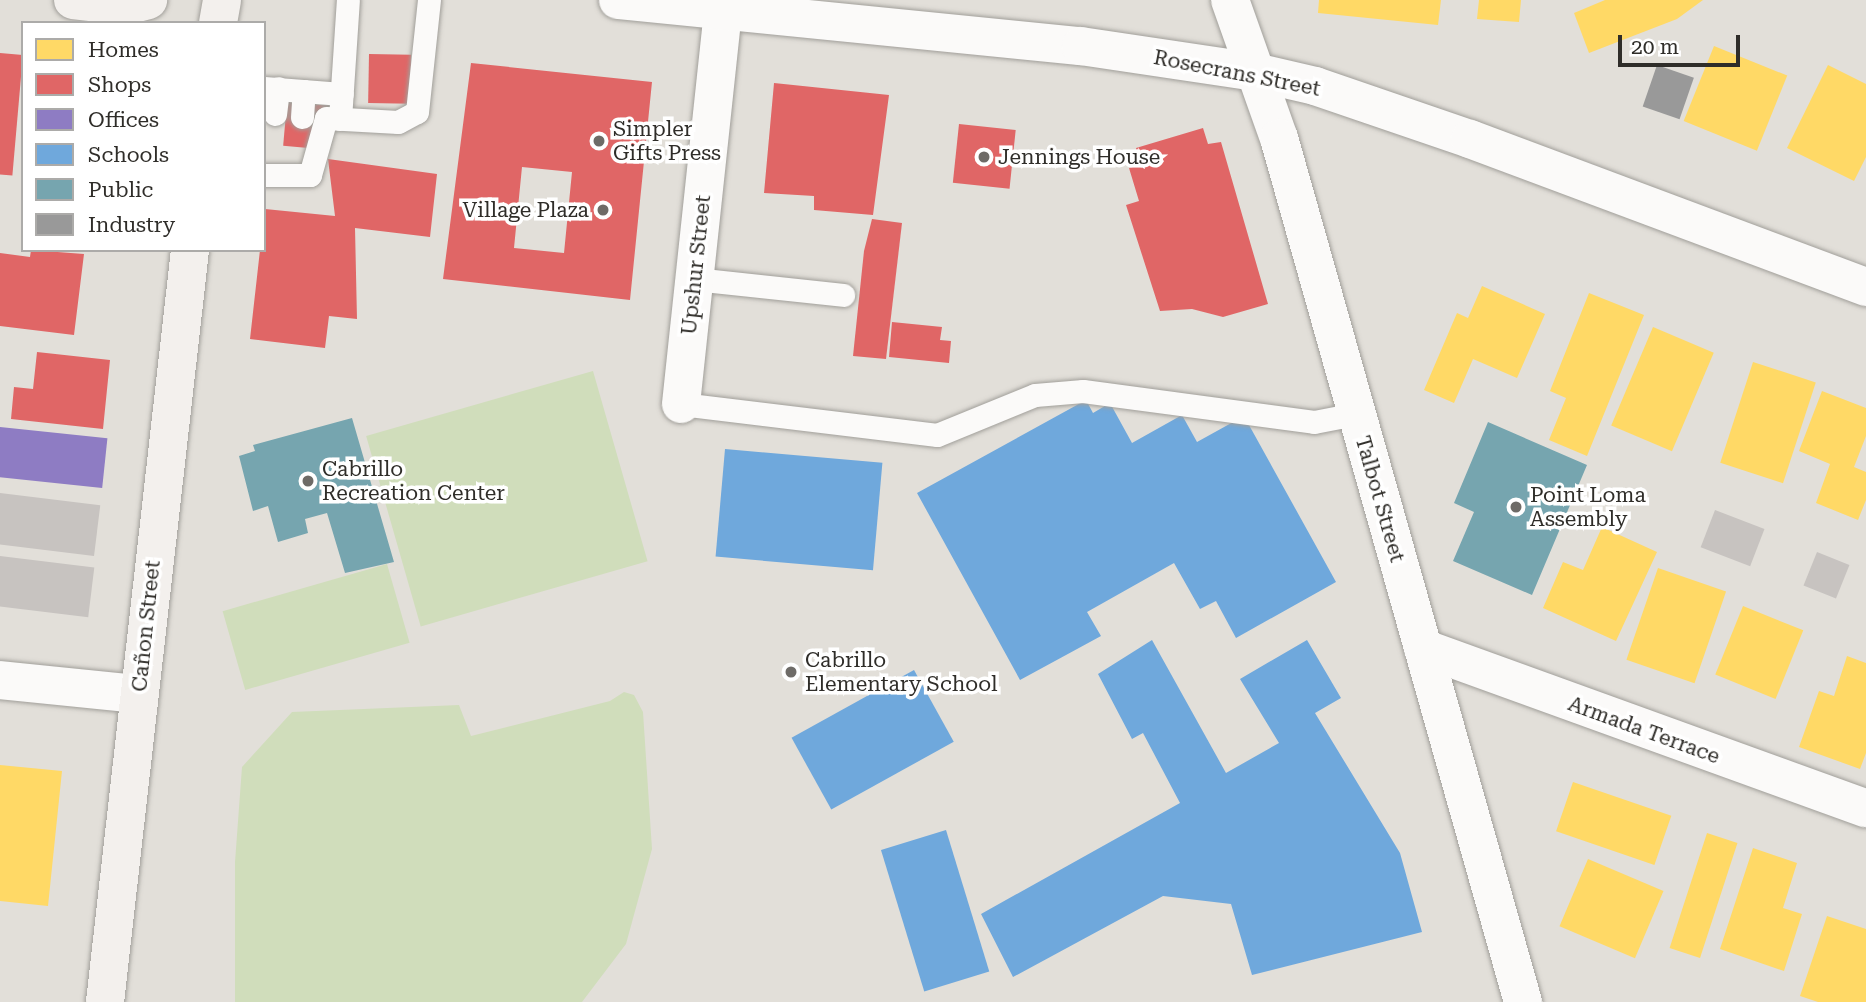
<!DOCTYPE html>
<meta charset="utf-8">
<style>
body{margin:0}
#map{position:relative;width:1866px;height:1002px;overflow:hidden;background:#e2dfd9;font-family:"Roboto Serif",serif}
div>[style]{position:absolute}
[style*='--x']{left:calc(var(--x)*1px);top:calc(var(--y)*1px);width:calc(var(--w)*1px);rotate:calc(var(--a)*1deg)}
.green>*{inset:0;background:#d0ddbb;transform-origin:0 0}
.homes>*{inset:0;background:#ffd966;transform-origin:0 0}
.shops>*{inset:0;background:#e06666;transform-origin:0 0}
.offices>*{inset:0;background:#8e7cc3;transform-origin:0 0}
.schools>*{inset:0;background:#6fa8dc;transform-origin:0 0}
.public>*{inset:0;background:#76a5af}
.industry>*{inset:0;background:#999;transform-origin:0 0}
.building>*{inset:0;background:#c7c3c0;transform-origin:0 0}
.roads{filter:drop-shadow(0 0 2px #a19f9a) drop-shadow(0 0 2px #a19f9a)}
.service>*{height:23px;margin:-11.5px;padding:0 11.5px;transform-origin:11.5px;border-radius:11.5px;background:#fbfaf9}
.minor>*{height:38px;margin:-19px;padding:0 19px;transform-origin:19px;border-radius:19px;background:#fbfaf9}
.tertiary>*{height:38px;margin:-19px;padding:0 19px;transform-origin:19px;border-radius:19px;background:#fbfaf9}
.secondary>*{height:38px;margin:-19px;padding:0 19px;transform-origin:19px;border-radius:19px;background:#fbfaf9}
.primary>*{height:38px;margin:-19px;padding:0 19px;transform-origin:19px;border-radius:19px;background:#f3f0ed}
.dots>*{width:19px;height:19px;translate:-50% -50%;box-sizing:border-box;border:4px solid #fff;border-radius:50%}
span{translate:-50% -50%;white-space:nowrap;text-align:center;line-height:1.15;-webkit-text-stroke:7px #fff;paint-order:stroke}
.street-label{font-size:21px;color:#2f2d29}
.poi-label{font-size:21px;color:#2f2d29}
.left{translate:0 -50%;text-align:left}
.right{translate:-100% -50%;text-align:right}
.legend{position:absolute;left:21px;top:21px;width:245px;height:231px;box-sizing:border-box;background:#fff;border:2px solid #acaba9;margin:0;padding:9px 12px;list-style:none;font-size:21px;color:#2f2d29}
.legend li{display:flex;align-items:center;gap:14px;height:35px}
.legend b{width:35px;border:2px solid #acaba9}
.scale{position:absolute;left:1618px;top:35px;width:122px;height:32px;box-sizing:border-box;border:4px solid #2f2d29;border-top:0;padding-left:9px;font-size:21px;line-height:24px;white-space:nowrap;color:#2f2d29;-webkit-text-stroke:5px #fff;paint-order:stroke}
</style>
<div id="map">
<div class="green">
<div style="left:593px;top:371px;width:198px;height:236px;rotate:74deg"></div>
<div style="left:387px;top:564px;width:82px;height:171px;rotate:74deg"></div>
<div style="clip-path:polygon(624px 692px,634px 695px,643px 712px,652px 849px,626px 944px,582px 1002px,235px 1002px,235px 862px,242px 767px,292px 712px,459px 705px,471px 736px,610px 701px)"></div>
</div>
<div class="homes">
<div style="clip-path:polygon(1319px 0,1441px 0,1438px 25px,1318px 13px)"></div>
<div style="clip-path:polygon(1479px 0,1521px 0,1519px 22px,1477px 19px)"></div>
<div style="clip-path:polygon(1605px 0,1703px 0,1677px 19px,1589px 53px,1574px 13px)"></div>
<div style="left:1714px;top:46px;width:79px;height:81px;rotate:22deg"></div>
<div style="clip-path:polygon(1828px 65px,1866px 84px,1866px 157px,1854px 181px,1787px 148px)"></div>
<div style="clip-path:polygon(1482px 286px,1545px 314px,1517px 378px,1473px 359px,1454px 403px,1424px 390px,1457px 313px,1468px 318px)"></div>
<div style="clip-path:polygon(1589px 293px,1644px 315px,1587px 456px,1549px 440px,1566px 398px,1550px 391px)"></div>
<div style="left:1653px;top:327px;width:66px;height:107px;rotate:23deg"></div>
<div style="left:1753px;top:362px;width:66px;height:106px;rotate:18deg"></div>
<div style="clip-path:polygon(1822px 391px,1866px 408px,1866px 436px,1854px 467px,1866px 472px,1866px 500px,1858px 520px,1816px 503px,1830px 464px,1799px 451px)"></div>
<div style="clip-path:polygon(1602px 527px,1657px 552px,1616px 641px,1543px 608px,1563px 562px,1583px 570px)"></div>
<div style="left:1658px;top:568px;width:72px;height:97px;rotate:19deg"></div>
<div style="left:1743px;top:606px;width:65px;height:74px;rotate:22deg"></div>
<div style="clip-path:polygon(1847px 656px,1866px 663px,1866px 753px,1860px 769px,1799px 747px,1819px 691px,1834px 696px)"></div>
<div style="clip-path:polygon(0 765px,62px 771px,48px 906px,0 901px)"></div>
<div style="left:1573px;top:782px;width:104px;height:52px;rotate:19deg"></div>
<div style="left:1707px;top:833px;width:32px;height:121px;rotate:18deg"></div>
<div style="clip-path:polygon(1753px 848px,1797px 863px,1783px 908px,1802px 914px,1784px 971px,1720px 949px)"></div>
<div style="left:1588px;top:859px;width:82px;height:73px;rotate:23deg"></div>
<div style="clip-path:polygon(1827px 916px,1866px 929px,1866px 1002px,1818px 1002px,1800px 996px)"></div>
</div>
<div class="shops">
<div style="left:0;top:53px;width:23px;height:121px;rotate:5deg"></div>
<div style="left:369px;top:54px;width:42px;height:49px;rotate:1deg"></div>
<div style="clip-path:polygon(evenodd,471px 63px,652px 82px,630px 300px,443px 279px,471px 63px,522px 167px,572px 172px,564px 253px,514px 248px,522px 167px)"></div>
<div style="clip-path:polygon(774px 83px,889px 95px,873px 215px,814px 210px,814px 196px,764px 193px)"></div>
<div style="left:287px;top:102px;width:42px;height:44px;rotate:5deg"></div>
<div style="left:959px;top:124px;width:57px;height:59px;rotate:6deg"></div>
<div style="clip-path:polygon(1203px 128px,1208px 144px,1221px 142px,1268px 304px,1223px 317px,1192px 309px,1160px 311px,1126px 205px,1139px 201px,1129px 168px,1141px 165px,1136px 148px)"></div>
<div style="clip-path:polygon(328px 159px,437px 174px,430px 237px,355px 228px,357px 319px,329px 316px,325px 348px,250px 339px,260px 250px,264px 250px,265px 209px,335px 216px)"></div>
<div style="clip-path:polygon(872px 219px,902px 223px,886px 359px,853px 356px,864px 251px)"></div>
<div style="clip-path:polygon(31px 250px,84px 254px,74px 335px,0 326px,0 253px,30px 257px)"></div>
<div style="clip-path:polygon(892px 322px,942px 327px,940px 340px,951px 341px,949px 363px,889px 357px)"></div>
<div style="clip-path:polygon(37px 352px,110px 360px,103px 429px,11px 419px,14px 387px,33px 389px)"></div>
</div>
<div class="offices">
<div style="left:0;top:427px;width:108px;height:50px;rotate:6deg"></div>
</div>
<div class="schools">
<div style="clip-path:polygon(1086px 400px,1093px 413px,1110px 403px,1132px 443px,1182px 415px,1197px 442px,1244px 416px,1336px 582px,1236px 638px,1216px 601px,1200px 609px,1174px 563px,1087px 612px,1101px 636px,1020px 680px,917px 493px)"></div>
<div style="left:725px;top:449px;width:158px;height:108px;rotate:5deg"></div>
<div style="clip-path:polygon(1152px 640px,1226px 773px,1279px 743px,1240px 679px,1307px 640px,1341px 698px,1315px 713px,1400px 853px,1422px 932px,1252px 975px,1231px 904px,1163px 896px,1013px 977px,981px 914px,1180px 803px,1143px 733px,1132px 739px,1098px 674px)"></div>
<div style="left:914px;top:670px;width:82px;height:140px;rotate:61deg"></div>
<div style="left:946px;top:830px;width:148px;height:68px;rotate:73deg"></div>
</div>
<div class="public">
<div style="clip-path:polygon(352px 418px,394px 562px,345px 573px,327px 513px,305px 519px,308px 533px,278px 542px,268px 506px,253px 511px,239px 456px,255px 451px,253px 445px)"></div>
<div style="clip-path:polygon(1488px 422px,1587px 465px,1532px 595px,1453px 561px,1474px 512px,1454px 503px)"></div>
</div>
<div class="industry">
<div style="left:1657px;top:65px;width:39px;height:44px;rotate:19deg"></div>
</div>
<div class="building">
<div style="left:0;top:493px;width:101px;height:51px;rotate:7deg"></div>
<div style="left:1715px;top:510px;width:53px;height:40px;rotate:21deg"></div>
<div style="left:1817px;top:552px;width:35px;height:36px;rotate:22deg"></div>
<div style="left:0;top:556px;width:95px;height:50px;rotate:7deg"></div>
</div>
<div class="roads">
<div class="service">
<div style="--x:264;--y:88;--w:78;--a:4.4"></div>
<div style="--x:275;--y:114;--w:26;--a:-83"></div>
<div style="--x:302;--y:117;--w:26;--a:-86"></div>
<div style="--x:340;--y:119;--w:119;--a:-86.2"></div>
<div style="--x:264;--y:175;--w:46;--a:0"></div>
<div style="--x:310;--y:175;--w:59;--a:-74.3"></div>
<div style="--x:326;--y:118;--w:72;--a:3.2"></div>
<div style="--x:398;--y:122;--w:21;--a:-28"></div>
<div style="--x:417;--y:112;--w:113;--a:-83.9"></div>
<div style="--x:694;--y:279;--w:150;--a:6.1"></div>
<div style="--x:681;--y:404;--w:258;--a:6.9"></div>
<div style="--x:937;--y:435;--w:106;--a:-22.2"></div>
<div style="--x:1035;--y:395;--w:48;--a:-4.8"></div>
<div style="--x:1083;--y:391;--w:233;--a:7.6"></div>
<div style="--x:1314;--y:422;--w:42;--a:-11"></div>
</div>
<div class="minor">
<div style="--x:681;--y:404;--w:406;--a:-83.9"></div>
<div style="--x:1423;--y:648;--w:471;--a:19.9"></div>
</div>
<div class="tertiary">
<div style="--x:1255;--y:72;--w:62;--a:13.1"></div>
<div style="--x:1315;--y:86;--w:164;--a:18.9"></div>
<div style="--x:1470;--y:139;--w:423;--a:20.5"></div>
<div style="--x:0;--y:680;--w:140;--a:5.8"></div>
</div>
<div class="secondary">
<div style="--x:618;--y:0;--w:465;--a:5.7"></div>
<div style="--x:1081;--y:46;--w:176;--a:8.5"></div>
<div style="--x:1230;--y:0;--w:146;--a:70.5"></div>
<div style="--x:1279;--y:138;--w:898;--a:74.23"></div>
</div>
<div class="primary">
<div style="--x:73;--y:0;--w:53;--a:6.5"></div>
<div style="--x:126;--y:6;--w:23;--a:-15"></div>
<div style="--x:218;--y:23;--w:23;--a:-80"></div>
<div style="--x:105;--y:1002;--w:757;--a:-83.55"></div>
</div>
</div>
<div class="dots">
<div style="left:599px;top:141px;background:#6e6b67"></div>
<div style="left:984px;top:157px;background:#6e6b67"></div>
<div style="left:603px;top:210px;background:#6e6b67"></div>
<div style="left:308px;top:481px;background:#6e6b67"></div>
<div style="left:1516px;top:507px;background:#6e6b67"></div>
<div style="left:791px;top:672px;background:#6e6b67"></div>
</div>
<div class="street-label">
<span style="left:1237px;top:73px;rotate:11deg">Rosecrans Street</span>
<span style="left:696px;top:265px;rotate:-84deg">Upshur Street</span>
<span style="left:1380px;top:499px;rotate:74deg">Talbot Street</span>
<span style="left:146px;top:626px;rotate:-84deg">Cañon Street</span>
<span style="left:1644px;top:730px;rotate:20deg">Armada Terrace</span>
</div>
<div class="poi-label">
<span class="left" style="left:613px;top:141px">Simpler<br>Gifts Press</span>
<span class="left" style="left:998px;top:157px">Jennings House</span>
<span class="right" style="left:589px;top:210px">Village Plaza</span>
<span class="left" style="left:322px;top:481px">Cabrillo<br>Recreation Center</span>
<span class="left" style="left:1530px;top:507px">Point Loma<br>Assembly</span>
<span class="left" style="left:805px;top:672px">Cabrillo<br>Elementary School</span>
</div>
<ul class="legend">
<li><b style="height:19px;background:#ffd966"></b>Homes</li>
<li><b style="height:19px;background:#e06666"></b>Shops</li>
<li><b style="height:19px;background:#8e7cc3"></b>Offices</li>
<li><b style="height:19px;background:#6fa8dc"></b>Schools</li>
<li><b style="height:19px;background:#76a5af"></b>Public</li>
<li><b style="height:19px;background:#999"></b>Industry</li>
</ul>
<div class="scale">20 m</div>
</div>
